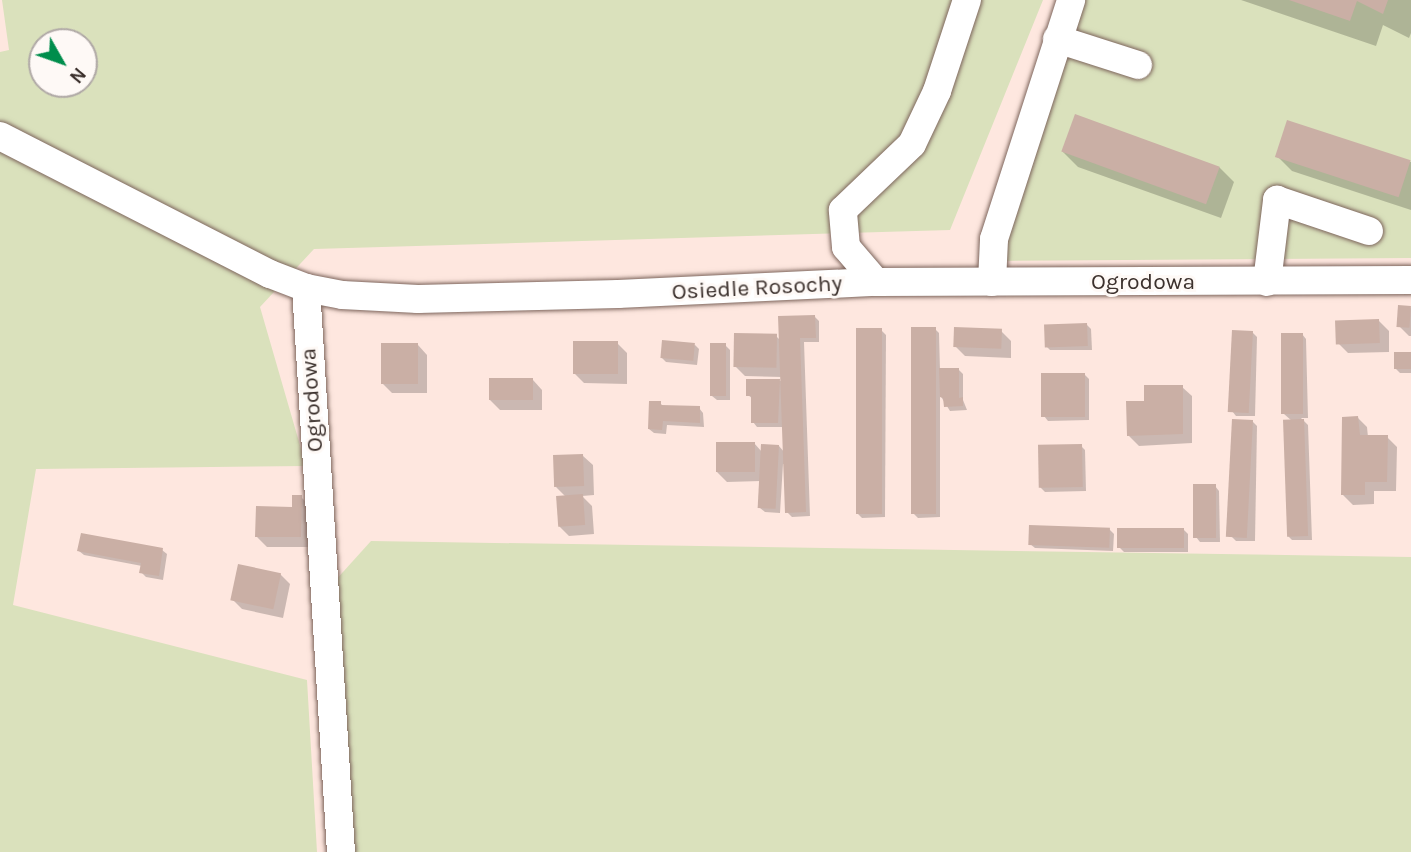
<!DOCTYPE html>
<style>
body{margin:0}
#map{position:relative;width:1411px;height:852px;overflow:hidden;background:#fee7df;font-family:Karla,sans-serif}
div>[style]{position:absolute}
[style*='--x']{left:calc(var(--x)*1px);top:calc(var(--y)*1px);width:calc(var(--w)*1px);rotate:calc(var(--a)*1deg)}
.green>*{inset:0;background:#dae1bc}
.shadow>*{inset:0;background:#0003}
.building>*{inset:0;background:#caafa5;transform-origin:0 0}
.roads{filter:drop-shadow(0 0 2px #7d655c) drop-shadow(0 0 2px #7d655c)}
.minor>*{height:28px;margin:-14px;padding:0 14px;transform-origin:14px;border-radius:14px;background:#fff}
span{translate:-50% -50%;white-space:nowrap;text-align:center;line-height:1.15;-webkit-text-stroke:6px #fef9f6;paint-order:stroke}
.street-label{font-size:23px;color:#3c312d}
.north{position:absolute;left:28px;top:28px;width:70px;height:70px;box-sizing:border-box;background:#fef9f6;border:2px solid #b0a9a6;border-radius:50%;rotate:130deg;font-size:19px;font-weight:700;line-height:28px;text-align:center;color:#3c312d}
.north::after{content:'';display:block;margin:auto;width:24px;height:32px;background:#008d4c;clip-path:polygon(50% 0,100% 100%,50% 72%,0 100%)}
</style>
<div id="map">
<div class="green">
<div style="clip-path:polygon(evenodd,2px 0,1043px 0,950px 230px,314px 249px,260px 307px,306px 466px,36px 469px,13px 605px,307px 680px,317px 852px,0 852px,0 52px,9px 50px,2px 0,42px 42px,84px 42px,84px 84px,42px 84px,42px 42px)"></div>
<div style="clip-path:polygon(1071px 0,1411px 0,1411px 258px,993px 261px)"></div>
<div style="clip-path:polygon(371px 541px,1411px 557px,1411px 852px,341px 852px,324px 593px)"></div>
</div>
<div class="shadow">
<div style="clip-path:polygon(1241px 0,1411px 0,1411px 33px,1409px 38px,1383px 25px,1376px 46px)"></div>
<div style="clip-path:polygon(1063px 152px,1219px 167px,1234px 182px,1221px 218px,1078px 167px)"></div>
<div style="clip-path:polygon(1277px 156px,1411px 162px,1411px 210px,1292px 171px)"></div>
<div style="clip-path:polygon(1411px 307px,1411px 336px,1409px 336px,1399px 326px)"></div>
<div style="clip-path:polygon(814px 316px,819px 321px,819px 342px,804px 342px,810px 516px,792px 517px,787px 512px,785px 464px,783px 464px,780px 513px,765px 512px,760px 508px,761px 481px,727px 482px,717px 472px,754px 443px,762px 452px,779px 446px,785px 453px,784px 427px,757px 427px,753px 422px,753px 399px,748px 395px,748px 381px,782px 381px,782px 377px,745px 376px,735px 366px,776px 336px,781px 341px)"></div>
<div style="clip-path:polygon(1379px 321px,1389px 331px,1389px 352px,1348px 353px,1338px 343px)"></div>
<div style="clip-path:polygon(1087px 325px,1091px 329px,1092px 350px,1050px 350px,1046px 346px)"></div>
<div style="clip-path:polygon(935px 329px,939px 333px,940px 370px,958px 369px,963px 374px,963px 400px,967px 410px,950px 411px,940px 395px,940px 517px,918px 518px,913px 513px)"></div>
<div style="clip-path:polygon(881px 330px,886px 335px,885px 517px,862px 518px,857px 513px)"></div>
<div style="clip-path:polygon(1001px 331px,1011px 341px,1011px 358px,965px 356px,955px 346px)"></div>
<div style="clip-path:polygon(1252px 332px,1257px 337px,1255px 416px,1236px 416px,1232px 411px)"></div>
<div style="clip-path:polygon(1302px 334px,1306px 339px,1308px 418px,1301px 418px,1308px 425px,1312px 540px,1292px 540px,1288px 536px,1292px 421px,1284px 414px)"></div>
<div style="clip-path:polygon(617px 343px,627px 353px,627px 384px,584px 383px,574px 373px)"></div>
<div style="clip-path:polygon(418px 345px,427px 355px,427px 393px,392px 393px,382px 383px)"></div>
<div style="clip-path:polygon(695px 345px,699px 349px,697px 365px,666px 362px,662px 358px)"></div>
<div style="clip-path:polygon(725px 345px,730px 350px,730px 400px,717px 400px,712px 396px)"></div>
<div style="clip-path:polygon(1411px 354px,1411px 373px,1400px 373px,1395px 368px)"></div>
<div style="clip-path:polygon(1084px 374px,1089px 379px,1089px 420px,1048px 421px,1044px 416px)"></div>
<div style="clip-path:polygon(533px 380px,542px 390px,542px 410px,500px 410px,490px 400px)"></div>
<div style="clip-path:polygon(1182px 387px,1192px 396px,1192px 443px,1139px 446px,1129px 436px,1145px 403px)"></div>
<div style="clip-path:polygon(660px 403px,664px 407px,699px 408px,703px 413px,704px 427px,667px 425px,666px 434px,654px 433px,649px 429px)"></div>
<div style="clip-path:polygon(1358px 418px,1367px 427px,1368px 437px,1387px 437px,1397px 447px,1396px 491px,1374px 491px,1374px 504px,1353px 505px,1343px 495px)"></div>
<div style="clip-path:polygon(1252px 421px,1257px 426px,1255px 541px,1236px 541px,1231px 536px)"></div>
<div style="clip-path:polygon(1081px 446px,1085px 450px,1086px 491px,1045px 492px,1040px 487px)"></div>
<div style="clip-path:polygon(583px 456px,593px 465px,594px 495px,582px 496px,592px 506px,594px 534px,569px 536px,559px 526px,566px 497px,556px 487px)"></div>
<div style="clip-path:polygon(1215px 486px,1219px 491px,1220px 542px,1200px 542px,1196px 537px)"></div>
<div style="clip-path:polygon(301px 497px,311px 507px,310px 547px,267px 547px,257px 537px,294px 509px)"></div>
<div style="clip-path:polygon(1109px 529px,1114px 534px,1113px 551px,1035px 548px,1030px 544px)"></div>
<div style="clip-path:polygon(1183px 529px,1188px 534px,1188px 552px,1124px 552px,1119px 547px)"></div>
<div style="clip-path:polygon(162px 550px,167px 554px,163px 580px,146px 577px,141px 572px,142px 566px,84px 555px,79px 551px)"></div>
<div style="clip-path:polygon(280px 574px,290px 584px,283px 618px,242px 609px,232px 599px)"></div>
</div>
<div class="building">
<div style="clip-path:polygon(1289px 0,1388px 0,1383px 14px,1357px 1px,1350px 21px)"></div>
<div style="left:1075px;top:114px;width:154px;height:40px;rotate:20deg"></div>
<div style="left:1287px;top:120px;width:130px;height:39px;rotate:18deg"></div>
<div style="left:1398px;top:305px;width:13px;height:22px;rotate:4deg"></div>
<div style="clip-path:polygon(815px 315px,816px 338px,800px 338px,806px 512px,785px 513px,778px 316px)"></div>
<div style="left:1379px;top:319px;width:24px;height:44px;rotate:88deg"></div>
<div style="left:1087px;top:323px;width:23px;height:43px;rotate:88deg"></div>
<div style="left:911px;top:327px;width:25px;height:187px"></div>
<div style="left:954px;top:327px;width:48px;height:20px;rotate:2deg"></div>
<div style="left:856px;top:328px;width:26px;height:186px"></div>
<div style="left:1232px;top:330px;width:21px;height:82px;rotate:3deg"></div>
<div style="left:734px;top:333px;width:43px;height:34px;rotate:1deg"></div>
<div style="left:1281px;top:333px;width:22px;height:81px"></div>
<div style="left:662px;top:340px;width:33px;height:18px;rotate:5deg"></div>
<div style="left:573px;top:341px;width:45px;height:33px"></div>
<div style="left:381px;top:343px;width:37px;height:41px"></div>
<div style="left:710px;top:343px;width:16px;height:53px"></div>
<div style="left:1394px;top:352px;width:17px;height:17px"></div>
<div style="clip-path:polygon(939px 368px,959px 368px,959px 398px,963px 397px,963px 406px,944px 407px,943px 398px,940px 397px)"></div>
<div style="left:1041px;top:373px;width:44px;height:44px"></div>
<div style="left:489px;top:378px;width:44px;height:22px"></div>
<div style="clip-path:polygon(746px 379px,780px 379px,778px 423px,751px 423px,751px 396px,746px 396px)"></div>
<div style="clip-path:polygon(1144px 385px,1183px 385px,1183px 434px,1127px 436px,1126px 401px,1144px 401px)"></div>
<div style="clip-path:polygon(649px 401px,661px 401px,661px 405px,700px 406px,700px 423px,663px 421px,662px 430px,648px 429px)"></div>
<div style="clip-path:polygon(1358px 416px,1360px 435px,1388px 435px,1387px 482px,1365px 482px,1365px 495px,1341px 495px,1342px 417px)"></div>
<div style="left:1232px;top:419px;width:21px;height:118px;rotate:3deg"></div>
<div style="left:1304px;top:419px;width:117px;height:21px;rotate:88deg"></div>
<div style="left:716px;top:442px;width:39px;height:30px"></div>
<div style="left:761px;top:444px;width:18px;height:64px;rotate:3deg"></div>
<div style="left:1082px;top:444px;width:43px;height:44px;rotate:89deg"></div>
<div style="left:583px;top:454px;width:32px;height:30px;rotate:88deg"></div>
<div style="left:1216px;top:484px;width:54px;height:23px;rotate:90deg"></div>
<div style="left:583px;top:494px;width:31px;height:27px;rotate:86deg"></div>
<div style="clip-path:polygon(292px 495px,302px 495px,301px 537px,255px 537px,256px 506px,292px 507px)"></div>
<div style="left:1029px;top:525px;width:81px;height:20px;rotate:2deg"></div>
<div style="left:1117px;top:528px;width:67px;height:20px"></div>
<div style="clip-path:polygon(81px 533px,163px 548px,159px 576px,139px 573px,141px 563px,77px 551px)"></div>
<div style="left:238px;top:564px;width:44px;height:37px;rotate:12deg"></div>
</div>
<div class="roads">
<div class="minor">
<div style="--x:1057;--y:39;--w:85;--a:17.8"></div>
<div style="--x:0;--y:136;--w:303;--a:27.1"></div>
<div style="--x:270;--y:274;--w:39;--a:21"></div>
<div style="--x:306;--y:288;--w:37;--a:11"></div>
<div style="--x:342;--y:295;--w:76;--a:3"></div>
<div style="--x:418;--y:299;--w:200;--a:-1.4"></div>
<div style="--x:618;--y:294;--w:258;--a:-2.7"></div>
<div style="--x:876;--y:282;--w:535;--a:-0.21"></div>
<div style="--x:876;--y:282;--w:46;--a:-130.6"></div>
<div style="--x:846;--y:247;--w:37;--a:-95"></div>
<div style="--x:843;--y:210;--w:95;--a:-43.7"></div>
<div style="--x:912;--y:144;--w:59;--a:-64.7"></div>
<div style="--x:937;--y:91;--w:96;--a:-71.8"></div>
<div style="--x:992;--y:282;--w:43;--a:-87.3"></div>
<div style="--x:994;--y:239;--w:251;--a:-72.1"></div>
<div style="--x:1267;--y:282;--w:83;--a:-83"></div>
<div style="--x:1277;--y:200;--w:97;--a:18.6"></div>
<div style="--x:306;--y:288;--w:565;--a:86.45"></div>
</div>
</div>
<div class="street-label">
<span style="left:1143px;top:282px">Ogrodowa</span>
<span style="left:757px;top:288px;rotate:-3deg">Osiedle Rosochy</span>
<span style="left:312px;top:400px;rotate:-94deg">Ogrodowa</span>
</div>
<div class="north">N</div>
</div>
